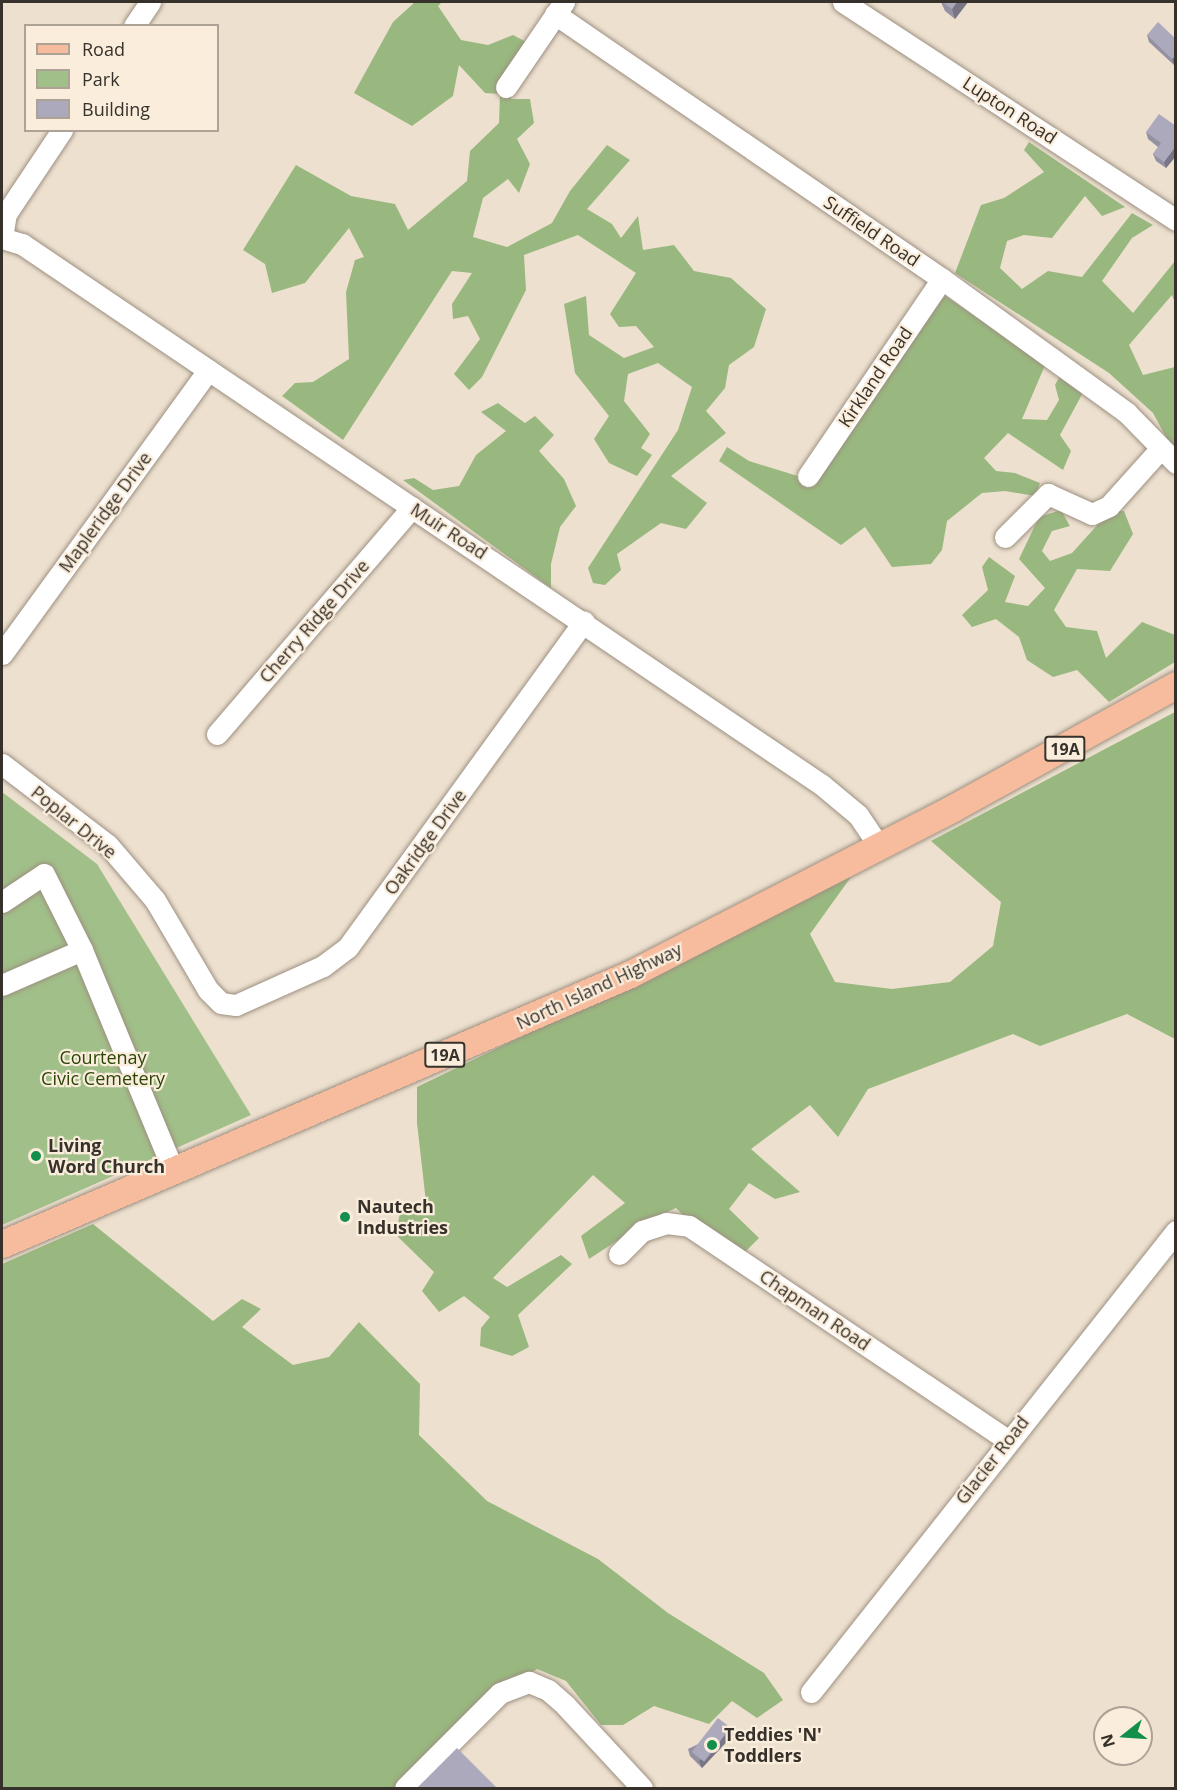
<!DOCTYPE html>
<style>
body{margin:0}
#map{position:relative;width:1177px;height:1790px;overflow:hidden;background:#ede0cf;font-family:"Open Sans",sans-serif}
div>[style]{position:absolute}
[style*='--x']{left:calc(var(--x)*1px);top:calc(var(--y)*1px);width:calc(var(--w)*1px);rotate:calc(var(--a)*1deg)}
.green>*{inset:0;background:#a1bf88}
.forest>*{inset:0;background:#99b87f}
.roads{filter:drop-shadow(0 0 2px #9d9081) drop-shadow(0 0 2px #9d9081)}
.minor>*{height:21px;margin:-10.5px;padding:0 10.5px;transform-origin:10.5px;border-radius:10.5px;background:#fff}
.major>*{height:27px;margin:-13.5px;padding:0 13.5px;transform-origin:13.5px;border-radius:13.5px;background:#f7bc9d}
.wall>*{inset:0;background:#9491a2}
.shaded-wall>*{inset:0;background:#787684}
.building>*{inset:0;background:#aca9bc;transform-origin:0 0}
.dots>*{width:16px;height:16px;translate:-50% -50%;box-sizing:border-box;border:3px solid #faeddc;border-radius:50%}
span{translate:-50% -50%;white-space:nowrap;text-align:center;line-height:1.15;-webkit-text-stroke:4.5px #faeddc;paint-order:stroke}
.shield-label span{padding:2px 4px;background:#faeddc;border:2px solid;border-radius:4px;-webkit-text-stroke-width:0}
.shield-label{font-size:16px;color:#36312a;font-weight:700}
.street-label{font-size:18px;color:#36312a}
.park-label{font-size:18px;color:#2a4507}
.poi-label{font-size:18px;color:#36312a;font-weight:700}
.left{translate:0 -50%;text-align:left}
.frame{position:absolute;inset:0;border:3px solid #36312a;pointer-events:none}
.legend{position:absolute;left:24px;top:24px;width:195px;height:108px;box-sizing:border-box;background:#faeddc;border:2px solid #aca295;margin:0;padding:8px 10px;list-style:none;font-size:18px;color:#36312a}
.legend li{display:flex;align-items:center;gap:12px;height:30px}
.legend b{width:30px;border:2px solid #aca295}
.north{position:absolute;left:1093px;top:1706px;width:60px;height:60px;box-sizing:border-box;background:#faeddc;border:2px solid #aca295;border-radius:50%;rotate:253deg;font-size:16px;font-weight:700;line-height:24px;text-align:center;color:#36312a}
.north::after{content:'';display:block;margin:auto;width:21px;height:27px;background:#128f4b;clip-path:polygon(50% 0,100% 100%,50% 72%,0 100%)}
</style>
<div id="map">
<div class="green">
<div style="clip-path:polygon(2px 792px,97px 864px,251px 1115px,2px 1225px)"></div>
</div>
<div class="forest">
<div style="clip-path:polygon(415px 2px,442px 2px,438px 6px,461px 40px,488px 45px,513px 35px,532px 45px,512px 77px,511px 99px,530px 99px,534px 123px,517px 139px,530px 164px,519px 193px,508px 179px,483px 198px,473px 237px,507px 247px,552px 223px,570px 191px,607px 145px,630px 160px,587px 209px,612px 224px,621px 238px,638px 216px,643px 250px,674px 245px,694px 271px,731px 278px,766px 309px,754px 347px,729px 365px,725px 388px,706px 411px,726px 433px,671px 476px,707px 503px,686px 529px,661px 523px,617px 554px,621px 570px,605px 585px,593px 583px,588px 568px,678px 430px,692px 387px,658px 363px,628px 374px,624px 401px,650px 434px,641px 448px,652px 455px,637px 476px,609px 463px,594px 439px,609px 416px,575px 373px,564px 304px,586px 296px,589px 335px,624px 358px,654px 347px,636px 326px,619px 327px,610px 314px,636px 273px,578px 235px,524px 255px,526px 290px,482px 377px,469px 390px,454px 374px,480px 339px,468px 316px,453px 319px,452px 304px,472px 273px,452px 271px,343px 440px,282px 396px,295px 383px,313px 382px,349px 359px,346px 292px,355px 260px,364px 257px,349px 228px,305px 283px,272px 293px,265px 264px,243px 250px,296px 165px,351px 196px,395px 204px,408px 230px,467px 181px,470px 151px,499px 123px,500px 94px,485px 93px,459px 65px,453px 96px,412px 126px,354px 93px,393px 22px)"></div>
<div style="clip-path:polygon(1029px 142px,1125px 207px,1102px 216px,1085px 196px,1052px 238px,1024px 235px,1007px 241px,1000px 268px,1022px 289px,1048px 271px,1082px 277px,1132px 213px,1153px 225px,1132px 238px,1102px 281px,1133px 313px,1175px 261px,1175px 303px,1172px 295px,1129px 345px,1143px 375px,1175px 367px,1175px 454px,1153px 413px,1109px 373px,955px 273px,981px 205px,1004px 198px,1044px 172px,1024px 150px)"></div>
<div style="clip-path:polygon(945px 296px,1046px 363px,1022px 419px,1047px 420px,1059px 400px,1055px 385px,1061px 374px,1086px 387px,1060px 435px,1071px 451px,1063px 470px,1008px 433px,984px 458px,996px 471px,1015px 473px,1040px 483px,1035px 496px,1005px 491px,982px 493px,947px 521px,942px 550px,931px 564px,892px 567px,865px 527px,841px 545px,719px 461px,727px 447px,749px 461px,804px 478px,841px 447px,874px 382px,910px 328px)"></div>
<div style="clip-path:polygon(498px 403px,525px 423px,535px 416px,554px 435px,539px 451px,564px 479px,576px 506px,560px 527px,551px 564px,551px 588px,403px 480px,414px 478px,433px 490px,459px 486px,476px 455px,506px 431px,481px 412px)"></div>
<div style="clip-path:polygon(1061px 510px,1070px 526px,1052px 531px,1042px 551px,1050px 561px,1072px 553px,1110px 511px,1124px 511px,1133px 534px,1110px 571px,1077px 569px,1054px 610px,1066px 627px,1097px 631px,1106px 658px,1142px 622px,1175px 635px,1175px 662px,1109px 702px,1077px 670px,1053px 677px,1027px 660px,1019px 637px,996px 619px,972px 627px,962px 615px,988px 590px,982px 567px,989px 557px,1015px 576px,1005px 602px,1028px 606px,1045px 588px,1019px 559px,1039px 517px)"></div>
<div style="clip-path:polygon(1175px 712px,1175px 1039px,1127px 1014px,1040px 1046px,1013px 1034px,868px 1089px,838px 1137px,810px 1105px,751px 1149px,800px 1192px,775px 1199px,749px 1183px,729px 1209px,759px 1238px,742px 1255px,696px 1228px,676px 1208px,649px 1220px,589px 1259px,581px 1236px,625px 1203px,593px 1175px,493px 1278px,507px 1287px,561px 1255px,572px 1264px,518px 1315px,529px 1347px,512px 1356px,480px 1346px,481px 1328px,490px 1317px,464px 1296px,439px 1312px,422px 1291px,434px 1272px,395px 1234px,401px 1210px,426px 1202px,417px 1123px,417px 1087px,851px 877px,810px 934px,835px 982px,892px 989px,950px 982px,993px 946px,1001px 902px,931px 841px)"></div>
<div style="clip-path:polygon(93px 1224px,213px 1321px,242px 1299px,261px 1309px,242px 1327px,293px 1365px,329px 1357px,359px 1322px,420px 1384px,419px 1435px,487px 1501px,598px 1559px,668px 1613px,764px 1673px,783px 1700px,757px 1718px,732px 1701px,709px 1724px,654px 1706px,623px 1725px,601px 1725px,566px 1681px,537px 1669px,500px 1693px,395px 1788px,2px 1788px,2px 1264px)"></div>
</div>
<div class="roads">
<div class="minor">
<div style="--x:843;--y:2;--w:398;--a:33.2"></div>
<div style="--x:555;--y:14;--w:469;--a:34.4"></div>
<div style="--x:942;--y:279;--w:228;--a:35.9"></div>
<div style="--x:1127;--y:413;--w:70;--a:45.6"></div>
<div style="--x:134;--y:26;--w:29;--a:-56"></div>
<div style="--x:506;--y:87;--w:103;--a:-55.7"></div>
<div style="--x:2;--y:238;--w:21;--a:17"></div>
<div style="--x:22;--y:244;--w:966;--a:34.07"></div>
<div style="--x:822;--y:785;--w:47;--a:39.8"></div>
<div style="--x:858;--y:815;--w:37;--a:56"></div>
<div style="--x:2;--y:238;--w:24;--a:-81"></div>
<div style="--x:6;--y:214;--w:101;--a:-56.3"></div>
<div style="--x:808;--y:476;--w:238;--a:-55.8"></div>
<div style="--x:1005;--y:537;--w:61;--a:-45"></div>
<div style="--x:1048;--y:494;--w:48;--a:24.4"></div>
<div style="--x:1092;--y:514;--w:19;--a:-25"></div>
<div style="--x:1109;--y:506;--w:78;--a:-48.1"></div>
<div style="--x:2;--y:654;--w:351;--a:-54"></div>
<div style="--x:217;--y:734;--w:299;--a:-49.3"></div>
<div style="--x:2;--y:764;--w:133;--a:37.4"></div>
<div style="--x:108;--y:845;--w:72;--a:49.5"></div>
<div style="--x:155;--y:900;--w:104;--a:59.5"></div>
<div style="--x:208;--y:990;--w:18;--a:45"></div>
<div style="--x:221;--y:1003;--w:15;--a:8"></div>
<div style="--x:236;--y:1005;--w:95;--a:-24.1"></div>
<div style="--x:323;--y:966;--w:31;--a:-37"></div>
<div style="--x:348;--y:947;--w:402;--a:-54.1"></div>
<div style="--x:2;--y:902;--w:50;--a:-33.7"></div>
<div style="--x:44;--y:874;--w:85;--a:63.4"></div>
<div style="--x:82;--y:950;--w:240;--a:67.5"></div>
<div style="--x:2;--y:985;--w:87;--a:-23.6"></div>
<div style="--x:619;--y:1254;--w:33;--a:-45"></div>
<div style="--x:642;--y:1231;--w:25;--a:-18"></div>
<div style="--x:666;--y:1223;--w:23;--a:7"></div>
<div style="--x:689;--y:1226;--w:383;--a:33.9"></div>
<div style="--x:811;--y:1692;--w:588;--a:-51.63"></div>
<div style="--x:405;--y:1788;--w:134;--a:-45"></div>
<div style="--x:500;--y:1693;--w:31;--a:-21"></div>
<div style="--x:529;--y:1682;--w:21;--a:23"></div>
<div style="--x:548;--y:1690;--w:23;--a:41"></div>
<div style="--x:565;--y:1705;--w:113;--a:47.1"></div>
</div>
<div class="major">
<div style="--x:2;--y:1244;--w:684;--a:-23.26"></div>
<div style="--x:630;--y:974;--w:363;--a:-27.2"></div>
<div style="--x:953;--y:808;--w:255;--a:-28.9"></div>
</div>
</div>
<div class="wall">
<div style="clip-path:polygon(941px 2px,968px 2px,955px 19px,945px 11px)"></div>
<div style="clip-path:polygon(1147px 35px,1176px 39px,1176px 64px,1174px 65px,1149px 42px)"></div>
<div style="clip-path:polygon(1176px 126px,1176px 156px,1166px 168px,1156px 161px,1153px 154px,1158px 147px,1148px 139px,1146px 132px)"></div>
<div style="clip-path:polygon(731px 1728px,733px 1735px,702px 1768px,690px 1756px,688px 1749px)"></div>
</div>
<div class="shaded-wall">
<div style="clip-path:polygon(957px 2px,968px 2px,955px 19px,952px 9px)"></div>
<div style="clip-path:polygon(1176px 55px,1176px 64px,1174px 65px,1172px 59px)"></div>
<div style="clip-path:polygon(1176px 146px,1176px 156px,1166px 168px,1164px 162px)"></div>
<div style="clip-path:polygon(731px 1728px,733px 1735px,702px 1768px,699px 1761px)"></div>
</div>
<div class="building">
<div style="clip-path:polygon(942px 2px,957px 2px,952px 9px)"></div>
<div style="clip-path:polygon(1158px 22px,1176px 39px,1176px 55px,1172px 59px,1147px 35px)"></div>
<div style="clip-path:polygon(1159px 114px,1176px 126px,1176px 146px,1164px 162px,1153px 154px,1161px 143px,1146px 132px)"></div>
<div style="left:718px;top:1718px;width:16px;height:43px;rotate:38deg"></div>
<div style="clip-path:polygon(457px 1748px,497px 1788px,417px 1788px)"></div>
</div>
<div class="dots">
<div style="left:36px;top:1156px;background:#128f4b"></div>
<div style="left:345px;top:1217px;background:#128f4b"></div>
<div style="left:712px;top:1745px;background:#128f4b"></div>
</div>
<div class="shield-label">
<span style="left:1065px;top:749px">19A</span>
<span style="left:445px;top:1055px">19A</span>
</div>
<div class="street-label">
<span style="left:1010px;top:110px;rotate:33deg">Lupton Road</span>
<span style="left:872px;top:231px;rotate:34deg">Suffield Road</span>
<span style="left:875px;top:377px;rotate:-56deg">Kirkland Road</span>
<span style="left:105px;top:512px;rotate:-54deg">Mapleridge Drive</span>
<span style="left:449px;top:531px;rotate:33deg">Muir Road</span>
<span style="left:314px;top:621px;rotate:-49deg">Cherry Ridge Drive</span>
<span style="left:74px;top:822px;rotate:39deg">Poplar Drive</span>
<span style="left:425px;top:842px;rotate:-54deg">Oakridge Drive</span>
<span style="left:599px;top:986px;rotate:-25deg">North Island Highway</span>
<span style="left:815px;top:1310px;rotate:34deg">Chapman Road</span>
<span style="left:992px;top:1460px;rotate:-52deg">Glacier Road</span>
</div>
<div class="park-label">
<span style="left:103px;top:1068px">Courtenay<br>Civic Cemetery</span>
</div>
<div class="poi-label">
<span class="left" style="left:48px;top:1156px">Living<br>Word Church</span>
<span class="left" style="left:357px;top:1217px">Nautech<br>Industries</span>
<span class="left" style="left:724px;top:1745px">Teddies 'N'<br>Toddlers</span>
</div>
<div class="frame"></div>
<ul class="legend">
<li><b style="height:8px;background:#f7bc9d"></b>Road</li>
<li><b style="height:16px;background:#a1bf88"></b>Park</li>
<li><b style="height:16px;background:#aca9bc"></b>Building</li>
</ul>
<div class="north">N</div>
</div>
